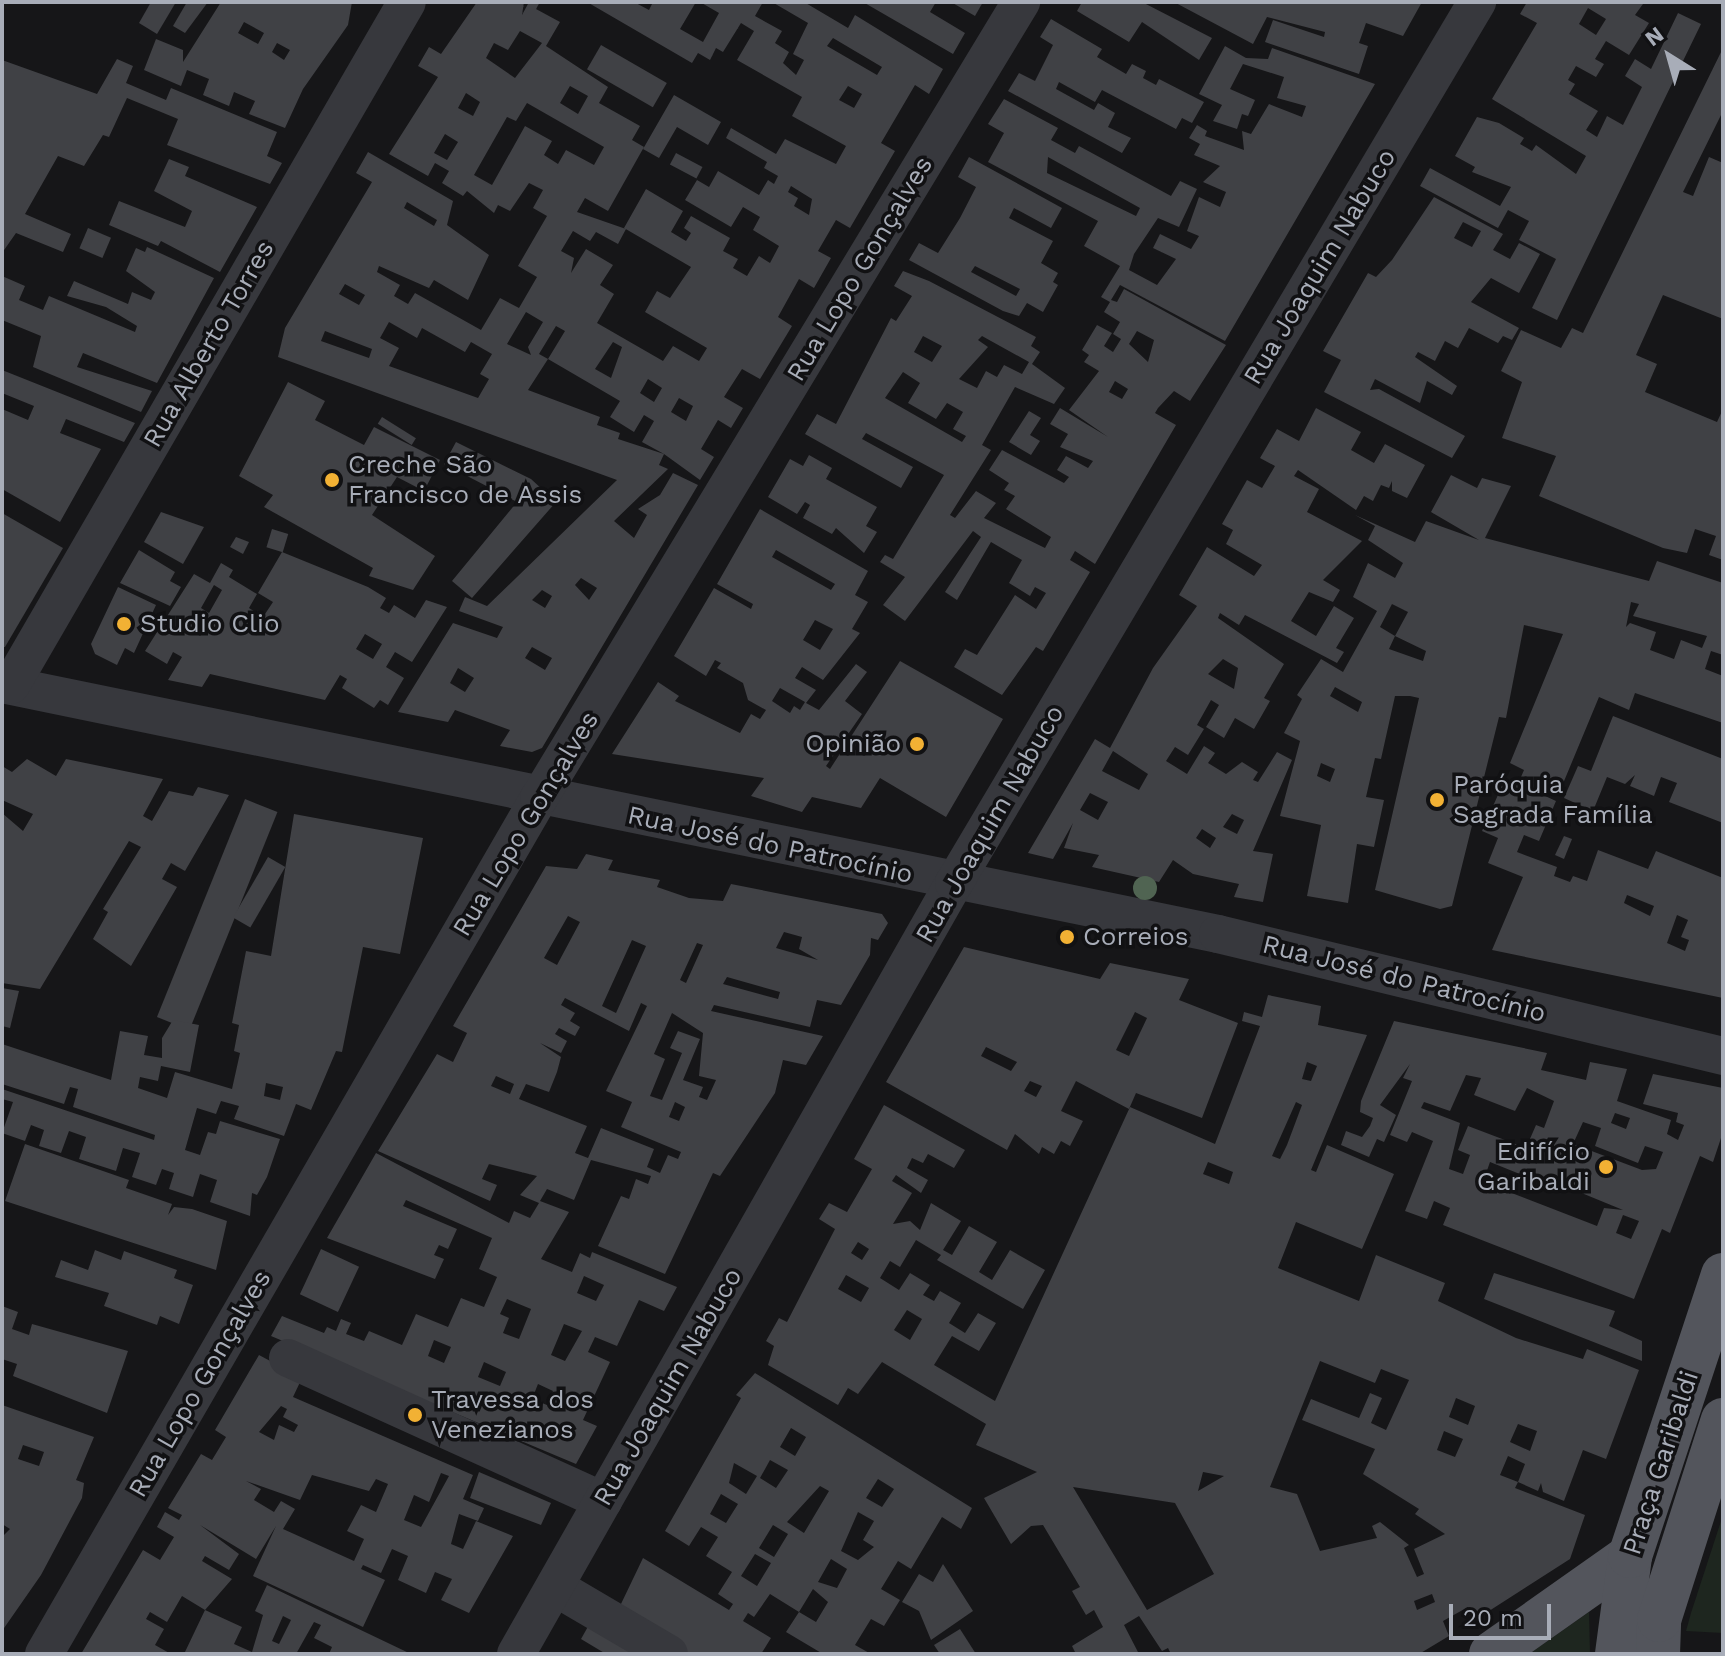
<!DOCTYPE html>
<meta charset="utf-8">
<style>
body{margin:0}
#map{position:relative;width:1725px;height:1656px;overflow:hidden;background:#161618;font-family:"Work Sans",sans-serif}
div>[style]{position:absolute}
[style*='--x']{left:calc(var(--x)*1px);top:calc(var(--y)*1px);width:calc(var(--w)*1px);rotate:calc(var(--a)*1deg)}
.green>*{inset:0;background:#1e261f}
.building>*{inset:0;background:#404145;transform-origin:0 0}
.minor>*{height:38px;margin:-19px;padding:0 19px;transform-origin:19px;border-radius:19px;background:#37383d}
.major>*{height:44px;margin:-22px;padding:0 22px;transform-origin:22px;border-radius:22px;background:#53555c}
.trees>*{width:24px;height:24px;margin:-12px;border-radius:50%;background:#506452}
.dots>*{width:22px;height:22px;translate:-50% -50%;box-sizing:border-box;border:4px solid #111113;border-radius:50%}
span{translate:-50% -50%;white-space:nowrap;text-align:center;line-height:1.15;-webkit-text-stroke:7px #111113;paint-order:stroke}
.street-label{font-size:26px;color:#a8adb8}
.poi-label{font-size:26px;color:#a8adb8}
.left{translate:0 -50%;text-align:left}
.right{translate:-100% -50%;text-align:right}
.frame{position:absolute;inset:0;border:4px solid #a8adb8;pointer-events:none}
.north{position:absolute;left:1629px;top:16px;width:80px;height:80px;-webkit-text-stroke:6px #111113;paint-order:stroke;rotate:323deg;font-size:22px;font-weight:700;line-height:32px;text-align:center;color:#a8adb8}
.north::after{content:'';display:block;margin:auto;width:28px;height:36px;background:#a8adb8;clip-path:polygon(50% 0,100% 100%,50% 72%,0 100%)}
.scale{position:absolute;left:1449px;top:1604px;width:102px;height:36px;box-sizing:border-box;border:4px solid #a8adb8;border-top:0;padding-left:10px;font-size:24px;line-height:28px;white-space:nowrap;color:#a8adb8;-webkit-text-stroke:6px #111113;paint-order:stroke}
</style>
<div id="map">
<div class="green">
<div style="clip-path:polygon(1723px 1515px,1723px 1633px,1686px 1631px,1691px 1613px)"></div>
<div style="clip-path:polygon(1589px 1612px,1590px 1654px,1529px 1654px)"></div>
</div>
<div class="building">
<div style="clip-path:polygon(151px 2px,176px 2px,157px 34px,139px 23px)"></div>
<div style="clip-path:polygon(187px 2px,208px 2px,185px 33px,173px 26px)"></div>
<div style="clip-path:polygon(evenodd,221px 2px,352px 2px,348px 25px,303px 89px,285px 128px,249px 114px,255px 101px,234px 92px,229px 106px,203px 95px,209px 79px,187px 70px,181px 86px,144px 70px,156px 39px,183px 50px,183px 62px,221px 2px,244px 22px,264px 33px,258px 44px,238px 33px,244px 22px,221px 2px,277px 43px,290px 50px,284px 60px,272px 52px,277px 43px)"></div>
<div style="clip-path:polygon(evenodd,477px 2px,524px 2px,522px 15px,529px 2px,540px 2px,536px 9px,560px 22px,546px 46px,608px 87px,599px 103px,640px 126px,632px 140px,644px 147px,608px 211px,585px 198px,577px 212px,626px 229px,618px 244px,596px 232px,590px 241px,573px 231px,561px 251px,574px 258px,571px 273px,586px 249px,613px 265px,600px 285px,614px 294px,597px 323px,663px 361px,673px 346px,699px 361px,707px 348px,645px 312px,657px 291px,670px 298px,691px 267px,624px 228px,646px 189px,683px 211px,671px 232px,686px 241px,691px 233px,684px 228px,691px 216px,730px 238px,723px 251px,738px 259px,733px 268px,747px 276px,759px 256px,770px 263px,779px 246px,753px 230px,760px 217px,743px 207px,731px 227px,685px 200px,697px 180px,709px 187px,718px 171px,759px 195px,768px 180px,774px 184px,778px 176px,764px 168px,767px 162px,726px 138px,731px 128px,776px 154px,785px 139px,836px 164px,846px 146px,792px 116px,802px 97px,737px 60px,754px 31px,741px 23px,723px 52px,716px 48px,710px 60px,698px 53px,692px 63px,587px 2px,634px 2px,649px 10px,653px 2px,696px 2px,680px 29px,703px 42px,719px 13px,700px 2px,763px 2px,755px 16px,782px 31px,775px 43px,789px 52px,783px 63px,796px 75px,804px 60px,793px 54px,808px 23px,772px 2px,804px 2px,848px 28px,855px 15px,943px 69px,929px 94px,915px 85px,881px 143px,895px 151px,850px 228px,836px 220px,818px 251px,831px 258px,814px 288px,799px 279px,778px 317px,792px 326px,760px 379px,742px 369px,724px 397px,743px 408px,731px 428px,718px 420px,701px 449px,714px 457px,700px 480px,664px 454px,659px 465px,668px 469px,614px 521px,634px 538px,647px 515px,638px 509px,660px 495px,673px 473px,698px 485px,542px 748px,532px 752px,500px 746px,510px 730px,455px 710px,448px 722px,398px 712px,453px 623px,497px 638px,503px 627px,459px 611px,465px 597px,487px 606px,617px 480px,278px 357px,285px 328px,372px 182px,356px 173px,368px 152px,453px 201px,447px 225px,489px 255px,468px 300px,434px 280px,429px 288px,379px 266px,377px 272px,400px 285px,394px 296px,408px 304px,415px 293px,481px 330px,500px 298px,519px 308px,537px 277px,518px 266px,547px 216px,533px 208px,543px 190px,529px 183px,510px 211px,498px 205px,494px 213px,467px 191px,463px 196px,442px 183px,449px 171px,435px 163px,428px 176px,389px 154px,438px 77px,418px 66px,429px 47px,441px 54px,477px 2px,520px 31px,542px 43px,515px 78px,486px 58px,494px 43px,508px 50px,520px 31px,477px 2px,833px 38px,882px 67px,877px 75px,827px 46px,833px 38px,477px 2px,570px 86px,588px 96px,578px 114px,560px 103px,570px 86px,477px 2px,848px 86px,862px 94px,854px 108px,839px 100px,848px 86px,477px 2px,466px 93px,480px 102px,473px 116px,458px 108px,466px 93px,477px 2px,527px 103px,604px 147px,594px 165px,566px 150px,558px 164px,544px 155px,552px 141px,525px 126px,492px 185px,474px 175px,507px 117px,516px 121px,527px 103px,477px 2px,445px 134px,458px 142px,447px 160px,434px 153px,445px 134px,477px 2px,791px 186px,812px 199px,809px 215px,794px 206px,798px 198px,788px 192px,791px 186px,477px 2px,407px 202px,437px 220px,434px 226px,404px 208px,407px 202px,477px 2px,345px 284px,365px 295px,359px 305px,339px 294px,345px 284px,477px 2px,526px 312px,543px 322px,528px 347px,531px 355px,507px 344px,526px 312px,477px 2px,389px 322px,417px 338px,422px 328px,465px 352px,471px 342px,492px 354px,480px 374px,489px 379px,478px 398px,389px 366px,399px 348px,380px 338px,389px 322px,477px 2px,556px 326px,565px 331px,548px 359px,620px 401px,610px 417px,634px 432px,644px 415px,654px 421px,642px 442px,664px 454px,618px 439px,620px 433px,597px 425px,600px 417px,528px 390px,548px 359px,539px 354px,556px 326px,477px 2px,325px 331px,372px 349px,369px 358px,321px 341px,325px 331px,477px 2px,613px 342px,622px 347px,611px 378px,595px 369px,613px 342px,477px 2px,648px 379px,662px 388px,654px 402px,640px 393px,648px 379px,477px 2px,679px 398px,693px 406px,686px 421px,671px 412px,679px 398px,477px 2px,581px 578px,597px 588px,589px 600px,575px 585px,581px 578px,477px 2px,542px 590px,552px 596px,545px 608px,532px 600px,542px 590px,477px 2px,532px 647px,552px 658px,545px 670px,525px 658px,532px 647px,477px 2px,458px 668px,474px 678px,465px 692px,450px 683px,458px 668px)"></div>
<div style="clip-path:polygon(863px 2px,936px 2px,930px 12px,965px 33px,953px 54px)"></div>
<div style="clip-path:polygon(951px 2px,983px 2px,975px 16px)"></div>
<div style="clip-path:polygon(1082px 2px,1142px 2px,1212px 38px,1199px 60px,1142px 22px,1129px 42px,1077px 11px)"></div>
<div style="clip-path:polygon(1174px 2px,1422px 2px,1403px 36px,1366px 23px,1359px 43px,1368px 46px,1359px 74px,1265px 42px,1273px 20px,1324px 37px,1325px 32px,1267px 17px,1253px 44px)"></div>
<div style="clip-path:polygon(evenodd,1527px 2px,1643px 4px,1635px 15px,1649px 23px,1629px 55px,1606px 41px,1595px 59px,1604px 64px,1596px 77px,1576px 66px,1568px 80px,1575px 84px,1569px 94px,1598px 111px,1586px 130px,1597px 137px,1607px 116px,1623px 125px,1642px 87px,1625px 76px,1635px 59px,1651px 69px,1678px 13px,1701px 24px,1557px 320px,1532px 308px,1556px 259px,1519px 240px,1529px 221px,1508px 210px,1498px 228px,1420px 186px,1430px 168px,1500px 206px,1511px 187px,1472px 172px,1475px 167px,1455px 156px,1477px 117px,1499px 123px,1524px 138px,1520px 144px,1532px 151px,1536px 145px,1576px 174px,1586px 156px,1492px 99px,1537px 23px,1520px 14px,1527px 2px,1588px 8px,1606px 19px,1596px 35px,1579px 24px,1588px 8px)"></div>
<div style="clip-path:polygon(1051px 19px,1102px 49px,1097px 57px,1126px 74px,1132px 64px,1146px 71px,1143px 78px,1156px 85px,1159px 79px,1204px 102px,1192px 123px,1182px 118px,1176px 129px,1102px 90px,1095px 102px,1059px 82px,1056px 89px,1094px 110px,1098px 103px,1115px 113px,1108px 127px,1131px 138px,1122px 153px,1008px 91px,1019px 73px,1035px 81px,1053px 45px,1040px 37px)"></div>
<div style="left:601px;top:45px;width:76px;height:28px;rotate:30deg"></div>
<div style="clip-path:polygon(evenodd,1225px 46px,1246px 58px,1268px 59px,1272px 48px,1375px 84px,1225px 341px,1120px 285px,1111px 300px,1117px 302px,1124px 289px,1226px 345px,1190px 401px,1174px 391px,1158px 408px,1155px 413px,1176px 425px,1095px 564px,1075px 551px,1070px 560px,1090px 572px,1043px 651px,1036px 647px,1002px 695px,954px 667px,965px 649px,977px 655px,1015px 595px,1036px 609px,1046px 593px,1035px 587px,1030px 596px,1009px 583px,1022px 560px,991px 542px,957px 600px,945px 592px,981px 537px,973px 531px,905px 621px,883px 605px,905px 577px,880px 562px,885px 555px,893px 559px,944px 475px,866px 433px,862px 439px,913px 467px,901px 488px,805px 434px,817px 414px,836px 424px,891px 318px,896px 321px,912px 296px,894px 286px,903px 271px,929px 281px,1036px 337px,1031px 346px,1040px 352px,1032px 364px,1065px 388px,1054px 404px,1015px 387px,982px 445px,991px 450px,950px 515px,955px 518px,976px 491px,996px 503px,984px 518px,1045px 548px,1051px 537px,1006px 509px,1015px 496px,1004px 490px,1009px 483px,989px 470px,1002px 450px,1064px 483px,1069px 477px,1057px 470px,1066px 456px,1088px 468px,1093px 461px,1060px 447px,1068px 434px,1050px 424px,1060px 408px,1108px 437px,1069px 410px,1099px 371px,1084px 362px,1089px 355px,1082px 350px,1097px 325px,1112px 333px,1104px 346px,1113px 352px,1121px 339px,1113px 334px,1120px 322px,1104px 312px,1110px 302px,1101px 297px,1120px 266px,1084px 246px,1098px 221px,988px 162px,1004px 133px,988px 124px,1004px 99px,1058px 128px,1051px 140px,1075px 153px,1079px 146px,1171px 196px,1180px 181px,1197px 189px,1179px 227px,1158px 218px,1134px 254px,1129px 270px,1157px 285px,1176px 259px,1153px 248px,1160px 234px,1191px 249px,1199px 236px,1187px 231px,1199px 197px,1220px 207px,1226px 192px,1203px 182px,1220px 166px,1194px 155px,1200px 144px,1189px 138px,1197px 125px,1207px 131px,1205px 136px,1244px 150px,1242px 131px,1251px 134px,1269px 104px,1302px 117px,1306px 106px,1277px 98px,1284px 77px,1243px 64px,1230px 89px,1255px 100px,1248px 116px,1242px 114px,1237px 129px,1213px 121px,1222px 105px,1199px 94px,1225px 46px,1048px 157px,1140px 208px,1136px 216px,1047px 173px,1048px 157px,1225px 46px,1137px 331px,1154px 340px,1148px 362px,1129px 344px,1137px 331px,1225px 46px,923px 336px,942px 346px,932px 362px,914px 352px,923px 336px,1225px 46px,982px 336px,1029px 362px,1022px 374px,1004px 365px,997px 377px,986px 371px,977px 388px,959px 379px,988px 347px,978px 340px,982px 336px,1225px 46px,903px 372px,920px 383px,908px 403px,936px 419px,947px 403px,963px 412px,953px 429px,966px 436px,962px 442px,885px 398px,903px 372px,1225px 46px,1115px 381px,1128px 389px,1122px 399px,1109px 392px,1115px 381px)"></div>
<div style="clip-path:polygon(1723px 48px,1723px 111px,1683px 192px,1693px 196px,1709px 157px,1723px 163px,1723px 319px,1663px 295px,1636px 355px,1657px 364px,1645px 392px,1717px 422px,1723px 409px,1723px 560px,1709px 555px,1716px 536px,1695px 529px,1687px 553px,1663px 548px,1539px 496px,1556px 456px,1502px 438px,1522px 382px,1501px 371px,1521px 330px,1561px 348px,1572px 328px,1583px 333px)"></div>
<div style="clip-path:polygon(117px 59px,133px 66px,126px 83px,166px 100px,171px 88px,277px 132px,267px 156px,282px 163px,270px 184px,167px 145px,178px 119px,127px 98px,109px 137px,103px 135px,84px 166px,58px 156px,25px 214px,71px 234px,63px 252px,16px 233px,2px 253px,2px 60px,97px 94px)"></div>
<div style="clip-path:polygon(674px 95px,721px 122px,708px 145px,677px 127px,659px 158px,643px 149px)"></div>
<div style="left:676px;top:153px;width:30px;height:13px;rotate:28deg"></div>
<div style="clip-path:polygon(evenodd,969px 157px,1062px 208px,1051px 228px,1014px 208px,1009px 218px,1053px 241px,1041px 263px,1058px 273px,1053px 282px,1058px 285px,1043px 312px,1027px 303px,1019px 316px,1003px 311px,909px 260px,919px 243px,938px 253px,960px 218px,976px 187px,958px 177px,969px 157px,975px 266px,1020px 289px,1016px 296px,971px 272px,975px 266px)"></div>
<div style="clip-path:polygon(169px 159px,189px 167px,185px 176px,257px 207px,220px 272px,161px 241px,158px 246px,109px 225px,119px 201px,185px 227px,192px 211px,154px 191px)"></div>
<div style="clip-path:polygon(evenodd,1434px 197px,1503px 234px,1493px 250px,1510px 259px,1519px 243px,1540px 254px,1519px 293px,1491px 278px,1471px 302px,1519px 328px,1512px 340px,1503px 336px,1498px 343px,1469px 328px,1458px 348px,1445px 341px,1435px 361px,1418px 352px,1415px 357px,1457px 386px,1452px 395px,1427px 381px,1420px 403px,1375px 379px,1370px 390px,1379px 389px,1465px 436px,1452px 458px,1324px 392px,1341px 360px,1323px 351px,1368px 273px,1376px 277px,1392px 260px,1434px 197px,1463px 222px,1481px 231px,1472px 247px,1454px 238px,1463px 222px)"></div>
<div style="left:88px;top:228px;width:25px;height:22px;rotate:23deg"></div>
<div style="clip-path:polygon(147px 247px,214px 278px,157px 383px,83px 353px,77px 367px,152px 391px,141px 412px,33px 367px,41px 336px,2px 320px,2px 276px,25px 286px,19px 300px,43px 310px,49px 296px,135px 332px,137px 326px,106px 307px,67px 296px,74px 281px,128px 304px,132px 292px,151px 300px,155px 292px,126px 271px,136px 248px,145px 252px)"></div>
<div style="clip-path:polygon(2px 370px,135px 423px,124px 442px,66px 419px,60px 433px,101px 449px,60px 522px,2px 489px,2px 409px,28px 420px,34px 406px,2px 393px)"></div>
<div style="clip-path:polygon(288px 382px,325px 401px,315px 420px,364px 445px,374px 427px,440px 460px,424px 491px,397px 477px,372px 515px,435px 556px,413px 590px,369px 576px,373px 568px,264px 507px,273px 495px,239px 476px)"></div>
<div style="clip-path:polygon(evenodd,1316px 408px,1361px 432px,1351px 450px,1374px 463px,1385px 444px,1425px 465px,1407px 498px,1392px 491px,1392px 481px,1389px 488px,1381px 485px,1373px 501px,1364px 496px,1356px 510px,1298px 470px,1294px 476px,1319px 489px,1307px 512px,1362px 541px,1323px 580px,1340px 590px,1333px 602px,1309px 592px,1291px 621px,1316px 636px,1334px 606px,1354px 618px,1336px 648px,1344px 652px,1337px 663px,1245px 615px,1239px 625px,1220px 613px,1218px 618px,1284px 664px,1264px 698px,1270px 701px,1254px 729px,1235px 718px,1224px 738px,1206px 727px,1219px 705px,1211px 700px,1197px 725px,1204px 729px,1188px 755px,1175px 747px,1166px 761px,1187px 774px,1204px 746px,1215px 753px,1208px 763px,1226px 774px,1242px 762px,1258px 772px,1253px 780px,1258px 782px,1277px 752px,1292px 760px,1253px 851px,1273px 854px,1263px 902px,1234px 897px,1239px 884px,1193px 874px,1173px 860px,1159px 882px,1092px 867px,1099px 855px,1064px 848px,1073px 823px,1053px 859px,1028px 853px,1095px 739px,1110px 748px,1153px 668px,1197px 606px,1179px 595px,1207px 547px,1254px 576px,1262px 565px,1226px 544px,1233px 530px,1222px 524px,1247px 480px,1262px 488px,1275px 466px,1260px 458px,1277px 429px,1299px 441px,1316px 408px,1223px 659px,1238px 668px,1234px 689px,1208px 674px,1223px 659px,1316px 408px,1113px 751px,1148px 774px,1139px 790px,1102px 771px,1113px 751px,1316px 408px,1090px 793px,1108px 802px,1098px 820px,1080px 810px,1090px 793px,1316px 408px,1232px 814px,1244px 820px,1237px 834px,1223px 827px,1232px 814px,1316px 408px,1202px 829px,1216px 838px,1210px 848px,1196px 838px,1202px 829px)"></div>
<div style="clip-path:polygon(1029px 411px,1041px 418px,1030px 435px,1040px 441px,1031px 455px,1009px 442px)"></div>
<div style="left:382px;top:417px;width:40px;height:8px;rotate:32deg"></div>
<div style="clip-path:polygon(456px 442px,531px 479px,556px 502px,472px 598px,452px 581px,517px 502px,444px 464px)"></div>
<div style="clip-path:polygon(809px 455px,832px 468px,826px 479px,877px 507px,866px 526px,877px 532px,864px 553px,836px 528px,832px 534px,803px 518px,810px 505px,805px 502px,797px 514px,768px 497px,790px 459px,803px 466px)"></div>
<div style="clip-path:polygon(evenodd,1451px 475px,1477px 488px,1482px 478px,1511px 486px,1485px 538px,1649px 581px,1657px 561px,1723px 583px,1723px 655px,1711px 651px,1705px 669px,1723px 676px,1723px 723px,1635px 693px,1629px 710px,1599px 697px,1562px 786px,1549px 781px,1543px 795px,1556px 801px,1539px 841px,1524px 835px,1517px 852px,1557px 867px,1554px 876px,1570px 882px,1573px 876px,1587px 881px,1598px 850px,1648px 869px,1656px 851px,1723px 878px,1723px 998px,1492px 950px,1523px 877px,1488px 863px,1498px 838px,1482px 831px,1505px 779px,1518px 784px,1524px 770px,1510px 763px,1563px 634px,1524px 625px,1506px 718px,1499px 717px,1452px 906px,1440px 909px,1375px 890px,1419px 698px,1410px 696px,1395px 696px,1381px 759px,1375px 758px,1366px 797px,1384px 800px,1374px 847px,1357px 844px,1348px 903px,1307px 896px,1321px 825px,1280px 816px,1300px 741px,1284px 733px,1302px 699px,1297px 695px,1321px 659px,1343px 672px,1377px 611px,1353px 597px,1368px 563px,1395px 578px,1403px 563px,1368px 540px,1375px 526px,1355px 515px,1415px 542px,1426px 521px,1479px 540px,1431px 512px,1451px 475px,1631px 602px,1639px 604px,1633px 616px,1707px 636px,1702px 648px,1681px 640px,1674px 659px,1650px 650px,1656px 632px,1630px 623px,1626px 627px,1631px 602px,1451px 475px,1392px 604px,1408px 612px,1395px 636px,1380px 627px,1392px 604px,1451px 475px,1395px 636px,1426px 651px,1423px 661px,1389px 649px,1395px 636px,1451px 475px,1335px 687px,1362px 702px,1358px 712px,1330px 696px,1335px 687px,1451px 475px,1321px 763px,1335px 769px,1330px 782px,1317px 776px,1321px 763px,1451px 475px,1627px 895px,1654px 906px,1650px 916px,1624px 903px,1627px 895px,1451px 475px,1677px 915px,1688px 920px,1681px 937px,1689px 940px,1685px 951px,1667px 943px,1677px 915px)"></div>
<div style="clip-path:polygon(evenodd,760px 509px,868px 571px,855px 595px,868px 602px,852px 629px,860px 633px,823px 680px,802px 667px,795px 678px,816px 690px,806px 703px,819px 710px,856px 664px,867px 672px,845px 701px,862px 714px,826px 766px,830px 769px,900px 661px,1003px 719px,946px 817px,880px 778px,861px 808px,812px 797px,802px 812px,751px 796px,764px 778px,612px 754px,658px 682px,679px 696px,675px 701px,740px 733px,751px 714px,760px 719px,766px 710px,748px 700px,743px 683px,717px 668px,721px 663px,715px 660px,706px 676px,674px 656px,714px 588px,751px 609px,753px 604px,717px 584px,760px 509px,776px 550px,835px 584px,831px 590px,772px 557px,776px 550px,760px 509px,815px 620px,833px 629px,820px 650px,803px 640px,815px 620px,760px 509px,780px 688px,805px 702px,800px 710px,794px 706px,790px 713px,772px 701px,780px 688px)"></div>
<div style="clip-path:polygon(161px 512px,204px 527px,183px 564px,144px 542px)"></div>
<div style="clip-path:polygon(2px 513px,63px 548px,5px 647px,2px 647px)"></div>
<div style="left:272px;top:529px;width:17px;height:19px;rotate:17deg"></div>
<div style="clip-path:polygon(236px 537px,249px 542px,243px 554px,230px 547px)"></div>
<div style="clip-path:polygon(139px 550px,175px 572px,170px 581px,181px 587px,170px 606px,120px 583px)"></div>
<div style="clip-path:polygon(evenodd,282px 552px,368px 587px,386px 598px,380px 608px,389px 613px,394px 605px,415px 618px,426px 600px,447px 607px,412px 662px,395px 652px,386px 667px,404px 678px,388px 705px,380px 700px,374px 708px,342px 688px,347px 679px,340px 675px,325px 700px,210px 674px,202px 687px,168px 680px,182px 657px,173px 652px,167px 664px,145px 651px,194px 574px,210px 583px,221px 563px,233px 570px,229px 577px,257px 594px,249px 608px,263px 617px,273px 602px,258px 593px,282px 552px,214px 585px,222px 590px,209px 613px,201px 608px,214px 585px,282px 552px,365px 634px,382px 644px,373px 659px,356px 649px,365px 634px)"></div>
<div style="clip-path:polygon(118px 587px,156px 605px,134px 653px,125px 648px,117px 665px,95px 654px,91px 644px)"></div>
<div style="clip-path:polygon(1613px 716px,1723px 759px,1723px 823px,1669px 802px,1677px 783px,1661px 777px,1654px 796px,1630px 786px,1635px 775px,1625px 784px,1607px 777px,1593px 811px,1564px 798px,1578px 766px,1591px 771px)"></div>
<div style="clip-path:polygon(27px 759px,56px 776px,66px 759px,163px 779px,143px 816px,152px 821px,169px 791px,193px 796px,198px 787px,229px 795px,185px 871px,171px 863px,162px 879px,177px 887px,131px 966px,93px 939px,108px 912px,103px 909px,141px 847px,129px 841px,40px 989px,2px 983px,2px 813px,23px 831px,33px 814px,2px 800px,2px 766px,12px 772px)"></div>
<div style="left:245px;top:799px;width:35px;height:235px;rotate:22deg"></div>
<div style="clip-path:polygon(evenodd,294px 814px,423px 838px,400px 954px,363px 947px,342px 1052px,336px 1051px,311px 1110px,296px 1104px,284px 1136px,234px 1119px,239px 1106px,221px 1101px,216px 1114px,197px 1108px,185px 1150px,200px 1155px,208px 1132px,216px 1134px,220px 1121px,280px 1139px,267px 1177px,257px 1195px,252px 1193px,250px 1216px,210px 1202px,217px 1180px,200px 1174px,193px 1197px,169px 1189px,174px 1173px,162px 1169px,156px 1185px,132px 1177px,140px 1153px,123px 1148px,116px 1171px,79px 1159px,86px 1137px,69px 1131px,61px 1153px,39px 1146px,44px 1130px,31px 1125px,25px 1141px,2px 1133px,13px 1102px,2px 1099px,2px 1089px,154px 1140px,155px 1135px,73px 1107px,78px 1089px,70px 1087px,64px 1104px,2px 1084px,2px 1044px,111px 1080px,120px 1031px,148px 1036px,144px 1055px,162px 1058px,162px 1038px,173px 1020px,199px 1025px,190px 1072px,161px 1066px,158px 1081px,140px 1077px,138px 1088px,167px 1098px,175px 1072px,232px 1089px,240px 1053px,234px 1051px,239px 1025px,232px 1023px,246px 951px,271px 956px,294px 814px,266px 1083px,283px 1087px,280px 1100px,264px 1096px,266px 1083px)"></div>
<div style="clip-path:polygon(1564px 836px,1572px 839px,1564px 859px,1555px 855px)"></div>
<div style="clip-path:polygon(evenodd,586px 854px,613px 860px,608px 870px,660px 880px,657px 887px,689px 898px,723px 901px,731px 884px,882px 914px,888px 923px,878px 940px,871px 938px,870px 955px,841px 1005px,817px 1000px,810px 1027px,714px 1005px,711px 1011px,823px 1036px,806px 1065px,783px 1060px,775px 1093px,720px 1176px,713px 1173px,665px 1274px,598px 1246px,621px 1196px,629px 1199px,636px 1179px,648px 1184px,651px 1176px,591px 1160px,574px 1200px,547px 1189px,540px 1201px,569px 1212px,541px 1259px,572px 1272px,580px 1253px,590px 1258px,592px 1252px,677px 1287px,664px 1311px,639px 1300px,617px 1346px,595px 1337px,588px 1352px,610px 1362px,583px 1420px,597px 1426px,576px 1464px,271px 1336px,282px 1316px,324px 1333px,327px 1327px,336px 1331px,341px 1319px,351px 1323px,346px 1334px,364px 1341px,369px 1331px,402px 1345px,416px 1314px,448px 1327px,461px 1298px,484px 1307px,497px 1277px,479px 1269px,492px 1238px,406px 1200px,403px 1206px,457px 1229px,448px 1249px,439px 1245px,434px 1255px,444px 1259px,435px 1279px,327px 1238px,376px 1153px,509px 1223px,514px 1211px,530px 1218px,539px 1203px,520px 1195px,537px 1176px,489px 1164px,482px 1179px,497px 1185px,490px 1201px,378px 1151px,437px 1054px,453px 1062px,467px 1033px,453px 1026px,546px 866px,577px 869px,586px 854px,568px 916px,580px 922px,557px 965px,544px 958px,568px 916px,586px 854px,784px 932px,802px 937px,799px 949px,818px 960px,776px 948px,784px 932px,586px 854px,632px 940px,646px 946px,616px 1013px,602px 1006px,632px 940px,586px 854px,697px 943px,703px 945px,686px 983px,680px 980px,697px 943px,586px 854px,727px 977px,780px 992px,778px 999px,723px 984px,727px 977px,586px 854px,565px 998px,629px 1031px,641px 1003px,647px 1006px,606px 1091px,632px 1102px,621px 1127px,681px 1152px,678px 1159px,668px 1155px,660px 1173px,647px 1167px,654px 1149px,601px 1128px,588px 1158px,575px 1153px,587px 1126px,519px 1099px,526px 1084px,549px 1092px,557px 1072px,561px 1057px,540px 1043px,561px 1053px,567px 1041px,555px 1034px,559px 1028px,575px 1036px,580px 1027px,570px 1021px,575px 1013px,561px 1005px,565px 998px,586px 854px,672px 1013px,703px 1033px,699px 1076px,716px 1080px,707px 1100px,699px 1097px,703px 1087px,683px 1080px,700px 1039px,678px 1031px,670px 1048px,682px 1053px,662px 1100px,650px 1096px,665px 1059px,654px 1054px,672px 1013px,586px 854px,496px 1076px,514px 1084px,510px 1094px,491px 1086px,496px 1076px,586px 854px,675px 1102px,685px 1107px,679px 1121px,669px 1117px,675px 1102px,586px 854px,584px 1276px,604px 1285px,596px 1301px,577px 1293px,584px 1276px,586px 854px,507px 1299px,531px 1309px,519px 1339px,503px 1333px,509px 1318px,500px 1314px,507px 1299px,586px 854px,564px 1324px,582px 1331px,565px 1361px,551px 1355px,564px 1324px,586px 854px,434px 1340px,451px 1347px,444px 1363px,428px 1356px,434px 1340px,586px 854px,484px 1362px,506px 1372px,500px 1386px,478px 1377px,484px 1362px,586px 854px,538px 1384px,553px 1391px,547px 1405px,532px 1399px,538px 1384px)"></div>
<div style="left:268px;top:857px;width:20px;height:70px;rotate:30deg"></div>
<div style="clip-path:polygon(evenodd,964px 947px,1100px 979px,1110px 963px,1189px 979px,1179px 1000px,1238px 1023px,1202px 1118px,1136px 1093px,1129px 1109px,1076px 1081px,1061px 1111px,1083px 1121px,1070px 1146px,1061px 1141px,1054px 1154px,1042px 1147px,1039px 1154px,1015px 1134px,1007px 1150px,886px 1082px,964px 947px,1135px 1012px,1147px 1018px,1129px 1056px,1116px 1050px,1135px 1012px,964px 947px,986px 1047px,1017px 1062px,1011px 1071px,981px 1056px,986px 1047px,964px 947px,1030px 1081px,1042px 1086px,1036px 1097px,1024px 1091px,1030px 1081px)"></div>
<div style="clip-path:polygon(2px 988px,19px 991px,10px 1028px,2px 1026px)"></div>
<div style="clip-path:polygon(evenodd,1268px 995px,1321px 1006px,1318px 1025px,1367px 1035px,1311px 1170px,1316px 1172px,1327px 1145px,1394px 1174px,1362px 1249px,1296px 1222px,1278px 1268px,1359px 1301px,1376px 1255px,1445px 1283px,1438px 1301px,1516px 1338px,1583px 1359px,1587px 1349px,1639px 1370px,1606px 1459px,1583px 1450px,1564px 1501px,1543px 1492px,1541px 1483px,1538px 1491px,1518px 1482px,1525px 1464px,1508px 1456px,1500px 1475px,1518px 1482px,1515px 1488px,1585px 1515px,1570px 1559px,1475px 1620px,1468px 1607px,1443px 1621px,1449px 1636px,1419px 1654px,1171px 1654px,1168px 1648px,1162px 1651px,1139px 1616px,1124px 1625px,1139px 1654px,1076px 1654px,1072px 1646px,1103px 1627px,1094px 1610px,1086px 1615px,1072px 1591px,1080px 1587px,1043px 1525px,1031px 1526px,1011px 1544px,984px 1498px,1037px 1472px,976px 1445px,986px 1424px,882px 1362px,858px 1394px,848px 1388px,838px 1405px,768px 1365px,774px 1346px,766px 1341px,779px 1318px,787px 1322px,835px 1229px,819px 1219px,829px 1203px,847px 1212px,872px 1169px,854px 1159px,884px 1105px,965px 1150px,954px 1168px,928px 1154px,923px 1163px,912px 1158px,907px 1168px,928px 1180px,921px 1193px,896px 1175px,892px 1181px,912px 1193px,893px 1224px,910px 1221px,920px 1230px,931px 1203px,961px 1221px,943px 1250px,952px 1255px,969px 1226px,997px 1242px,979px 1272px,992px 1280px,1010px 1250px,1045px 1270px,1023px 1309px,937px 1260px,941px 1255px,916px 1240px,900px 1267px,890px 1261px,880px 1278px,899px 1290px,910px 1273px,930px 1285px,923px 1295px,934px 1301px,940px 1291px,961px 1303px,949px 1323px,965px 1333px,978px 1313px,996px 1323px,979px 1351px,952px 1336px,934px 1365px,995px 1401px,1130px 1107px,1215px 1144px,1260px 1026px,1242px 1021px,1244px 1012px,1262px 1017px,1268px 995px,1307px 1062px,1317px 1066px,1311px 1081px,1302px 1079px,1307px 1062px,1268px 995px,1296px 1102px,1302px 1105px,1287px 1145px,1280px 1159px,1272px 1156px,1296px 1102px,1268px 995px,1208px 1162px,1233px 1172px,1229px 1184px,1203px 1174px,1208px 1162px,1268px 995px,858px 1242px,869px 1249px,862px 1260px,851px 1253px,858px 1242px,1268px 995px,846px 1275px,869px 1288px,861px 1302px,838px 1289px,846px 1275px,1268px 995px,907px 1310px,922px 1319px,910px 1340px,894px 1330px,907px 1310px,1268px 995px,1320px 1361px,1375px 1383px,1381px 1369px,1409px 1380px,1386px 1430px,1371px 1423px,1382px 1398px,1370px 1393px,1359px 1418px,1311px 1399px,1302px 1420px,1375px 1449px,1363px 1474px,1419px 1509px,1415px 1514px,1445px 1534px,1414px 1549px,1424px 1574px,1417px 1577px,1404px 1548px,1409px 1545px,1380px 1522px,1372px 1526px,1377px 1538px,1320px 1551px,1297px 1494px,1270px 1487px,1320px 1361px,1268px 995px,1456px 1398px,1475px 1406px,1468px 1425px,1449px 1417px,1456px 1398px,1268px 995px,1518px 1424px,1537px 1431px,1530px 1451px,1510px 1442px,1518px 1424px,1268px 995px,1444px 1431px,1463px 1439px,1455px 1457px,1437px 1450px,1444px 1431px,1268px 995px,1203px 1472px,1224px 1476px,1198px 1491px,1203px 1472px,1268px 995px,1073px 1487px,1175px 1503px,1214px 1574px,1147px 1610px,1073px 1487px,1268px 995px,1432px 1594px,1435px 1602px,1417px 1610px,1414px 1601px,1432px 1594px)"></div>
<div style="clip-path:polygon(evenodd,1394px 1021px,1547px 1053px,1541px 1070px,1586px 1080px,1590px 1062px,1627px 1069px,1617px 1101px,1671px 1120px,1667px 1134px,1678px 1140px,1684px 1125px,1676px 1122px,1678px 1113px,1643px 1104px,1653px 1074px,1723px 1088px,1723px 1132px,1713px 1162px,1700px 1156px,1670px 1233px,1662px 1229px,1634px 1299px,1443px 1225px,1450px 1208px,1434px 1201px,1427px 1219px,1405px 1211px,1433px 1141px,1412px 1132px,1407px 1142px,1390px 1135px,1412px 1081px,1403px 1078px,1410px 1064px,1380px 1105px,1396px 1115px,1384px 1142px,1377px 1139px,1369px 1157px,1341px 1145px,1346px 1131px,1362px 1137px,1370px 1126px,1373px 1118px,1360px 1112px,1361px 1101px,1394px 1021px,1466px 1075px,1481px 1078px,1474px 1095px,1515px 1111px,1527px 1088px,1554px 1101px,1544px 1128px,1536px 1125px,1526px 1148px,1468px 1126px,1458px 1150px,1470px 1155px,1463px 1174px,1449px 1169px,1460px 1123px,1421px 1108px,1424px 1102px,1450px 1111px,1466px 1075px,1394px 1021px,1615px 1113px,1630px 1118px,1626px 1129px,1611px 1123px,1615px 1113px,1394px 1021px,1583px 1122px,1601px 1128px,1595px 1146px,1638px 1163px,1645px 1146px,1663px 1152px,1656px 1169px,1642px 1170px,1573px 1144px,1583px 1122px,1394px 1021px,1490px 1162px,1527px 1177px,1528px 1171px,1623px 1210px,1604px 1208px,1597px 1226px,1483px 1182px,1490px 1162px,1394px 1021px,1623px 1215px,1639px 1221px,1631px 1239px,1616px 1233px,1623px 1215px)"></div>
<div style="clip-path:polygon(25px 1144px,129px 1180px,126px 1188px,172px 1204px,168px 1215px,174px 1207px,192px 1209px,227px 1221px,216px 1270px,5px 1201px)"></div>
<div style="left:321px;top:1249px;width:42px;height:50px;rotate:25deg"></div>
<div style="clip-path:polygon(95px 1250px,121px 1260px,124px 1251px,177px 1270px,174px 1278px,193px 1285px,179px 1324px,160px 1316px,157px 1325px,104px 1306px,109px 1293px,55px 1277px,61px 1260px,88px 1270px)"></div>
<div style="clip-path:polygon(1494px 1273px,1615px 1311px,1609px 1326px,1642px 1341px,1642px 1361px,1484px 1299px)"></div>
<div style="clip-path:polygon(2px 1306px,18px 1312px,12px 1329px,29px 1335px,32px 1324px,128px 1351px,107px 1413px,13px 1376px,17px 1364px,2px 1359px)"></div>
<div style="clip-path:polygon(evenodd,259px 1355px,302px 1378px,293px 1397px,473px 1475px,463px 1499px,484px 1508px,478px 1521px,459px 1514px,451px 1544px,463px 1549px,476px 1521px,513px 1536px,469px 1613px,441px 1600px,452px 1579px,435px 1572px,426px 1593px,398px 1580px,408px 1556px,392px 1549px,381px 1573px,363px 1565px,361px 1569px,385px 1580px,363px 1627px,253px 1576px,276px 1526px,256px 1559px,200px 1525px,239px 1554px,229px 1570px,205px 1556px,202px 1561px,232px 1579px,205px 1610px,182px 1596px,167px 1622px,150px 1612px,146px 1619px,164px 1629px,155px 1645px,171px 1654px,81px 1654px,143px 1550px,160px 1560px,174px 1537px,157px 1527px,165px 1512px,179px 1520px,182px 1515px,168px 1508px,201px 1454px,212px 1460px,226px 1437px,215px 1430px,259px 1355px,281px 1406px,287px 1409px,283px 1417px,298px 1425px,294px 1432px,279px 1425px,274px 1440px,259px 1432px,281px 1406px,259px 1355px,441px 1473px,449px 1476px,421px 1527px,404px 1520px,414px 1495px,429px 1502px,441px 1473px,259px 1355px,312px 1475px,369px 1491px,376px 1479px,388px 1484px,376px 1512px,361px 1505px,347px 1531px,364px 1539px,354px 1561px,283px 1529px,295px 1509px,281px 1501px,274px 1512px,254px 1500px,261px 1489px,246px 1481px,300px 1500px,312px 1475px)"></div>
<div style="clip-path:polygon(evenodd,755px 1373px,972px 1508px,961px 1529px,942px 1517px,911px 1569px,898px 1561px,881px 1589px,900px 1600px,884px 1626px,871px 1619px,855px 1645px,871px 1654px,823px 1654px,786px 1632px,799px 1612px,816px 1622px,828px 1602px,813px 1589px,799px 1612px,770px 1594px,754px 1617px,748px 1613px,743px 1621px,771px 1638px,761px 1654px,682px 1654px,620px 1606px,643px 1558px,729px 1610px,733px 1604px,718px 1594px,732px 1572px,706px 1556px,718px 1537px,701px 1527px,689px 1546px,665px 1531px,741px 1398px,736px 1395px,755px 1373px,791px 1428px,806px 1437px,795px 1456px,780px 1447px,791px 1428px,755px 1373px,770px 1460px,788px 1470px,776px 1488px,760px 1478px,770px 1460px,755px 1373px,734px 1463px,757px 1476px,746px 1494px,729px 1483px,734px 1463px,755px 1373px,878px 1479px,894px 1489px,882px 1507px,866px 1498px,878px 1479px,755px 1373px,820px 1486px,829px 1491px,804px 1533px,787px 1522px,820px 1486px,755px 1373px,721px 1494px,738px 1504px,726px 1523px,710px 1514px,721px 1494px,755px 1373px,858px 1512px,874px 1521px,863px 1540px,874px 1547px,858px 1560px,841px 1551px,858px 1512px,755px 1373px,773px 1525px,788px 1534px,774px 1557px,759px 1548px,773px 1525px,755px 1373px,755px 1554px,771px 1563px,757px 1586px,741px 1576px,755px 1554px,755px 1373px,831px 1559px,847px 1569px,837px 1588px,818px 1582px,831px 1559px)"></div>
<div style="clip-path:polygon(evenodd,2px 1405px,94px 1437px,76px 1480px,84px 1483px,82px 1498px,41px 1575px,2px 1631px,2px 1537px,10px 1529px,2px 1524px,2px 1405px,23px 1445px,44px 1452px,39px 1466px,18px 1459px,23px 1445px)"></div>
<div style="clip-path:polygon(479px 1472px,551px 1503px,541px 1525px,470px 1498px)"></div>
<div style="clip-path:polygon(943px 1564px,973px 1611px,931px 1640px,919px 1611px,902px 1602px,919px 1574px,933px 1582px)"></div>
<div style="clip-path:polygon(evenodd,267px 1585px,344px 1622px,411px 1654px,329px 1654px,332px 1647px,314px 1638px,321px 1625px,314px 1622px,296px 1654px,184px 1654px,205px 1610px,242px 1627px,234px 1644px,252px 1652px,263px 1615px,255px 1611px,267px 1585px,283px 1616px,291px 1620px,279px 1644px,272px 1641px,283px 1616px)"></div>
<div style="clip-path:polygon(594px 1616px,657px 1654px,606px 1654px,581px 1639px)"></div>
<div style="clip-path:polygon(960px 1629px,976px 1654px,940px 1654px,934px 1645px)"></div>
</div>
<div class="minor">
<div style="--x:2;--y:684;--w:1241;--a:11.62"></div>
<div style="--x:1218;--y:934;--w:520;--a:13.58"></div>
<div style="--x:11;--y:685;--w:789;--a:-59.9"></div>
<div style="--x:288;--y:1358;--w:346;--a:24.4"></div>
<div style="--x:555;--y:1587;--w:132;--a:30.4"></div>
<div style="--x:44;--y:1654;--w:989;--a:-59.96"></div>
<div style="--x:539;--y:798;--w:931;--a:-58.8"></div>
<div style="--x:516;--y:1654;--w:887;--a:-60.4"></div>
<div style="--x:954;--y:883;--w:1025;--a:-59.3"></div>
</div>
<div class="major">
<div style="--x:1491;--y:1654;--w:170;--a:-35.2"></div>
<div style="--x:1617;--y:1654;--w:99;--a:-82.4"></div>
<div style="--x:1630;--y:1556;--w:296;--a:-71.7"></div>
<div style="--x:1658;--y:1654;--w:34;--a:-88"></div>
<div style="--x:1659;--y:1620;--w:210;--a:-72.3"></div>
</div>
<div class="trees">
<div style="left:1145px;top:888px"></div>
</div>
<div class="dots">
<div style="left:332px;top:480px;background:#f2b134"></div>
<div style="left:124px;top:624px;background:#f2b134"></div>
<div style="left:917px;top:744px;background:#f2b134"></div>
<div style="left:1437px;top:800px;background:#f2b134"></div>
<div style="left:1067px;top:937px;background:#f2b134"></div>
<div style="left:1606px;top:1167px;background:#f2b134"></div>
<div style="left:415px;top:1415px;background:#f2b134"></div>
</div>
<div class="street-label">
<span style="left:1320px;top:267px;rotate:-59deg">Rua Joaquim Nabuco</span>
<span style="left:860px;top:269px;rotate:-59deg">Rua Lopo Gonçalves</span>
<span style="left:209px;top:344px;rotate:-60deg">Rua Alberto Torres</span>
<span style="left:526px;top:824px;rotate:-59deg">Rua Lopo Gonçalves</span>
<span style="left:990px;top:824px;rotate:-60deg">Rua Joaquim Nabuco</span>
<span style="left:770px;top:845px;rotate:12deg">Rua José do Patrocínio</span>
<span style="left:1404px;top:979px;rotate:14deg">Rua José do Patrocínio</span>
<span style="left:200px;top:1384px;rotate:-60deg">Rua Lopo Gonçalves</span>
<span style="left:668px;top:1387px;rotate:-60deg">Rua Joaquim Nabuco</span>
<span style="left:1661px;top:1463px;rotate:-72deg">Praça Garibaldi</span>
</div>
<div class="poi-label">
<span class="left" style="left:348px;top:480px">Creche São<br>Francisco de Assis</span>
<span class="left" style="left:140px;top:624px">Studio Clio</span>
<span class="right" style="left:901px;top:744px">Opinião</span>
<span class="left" style="left:1453px;top:800px">Paróquia<br>Sagrada Família</span>
<span class="left" style="left:1083px;top:937px">Correios</span>
<span class="right" style="left:1590px;top:1167px">Edifício<br>Garibaldi</span>
<span class="left" style="left:431px;top:1415px">Travessa dos<br>Venezianos</span>
</div>
<div class="frame"></div>
<div class="north">N</div>
<div class="scale">20 m</div>
</div>
